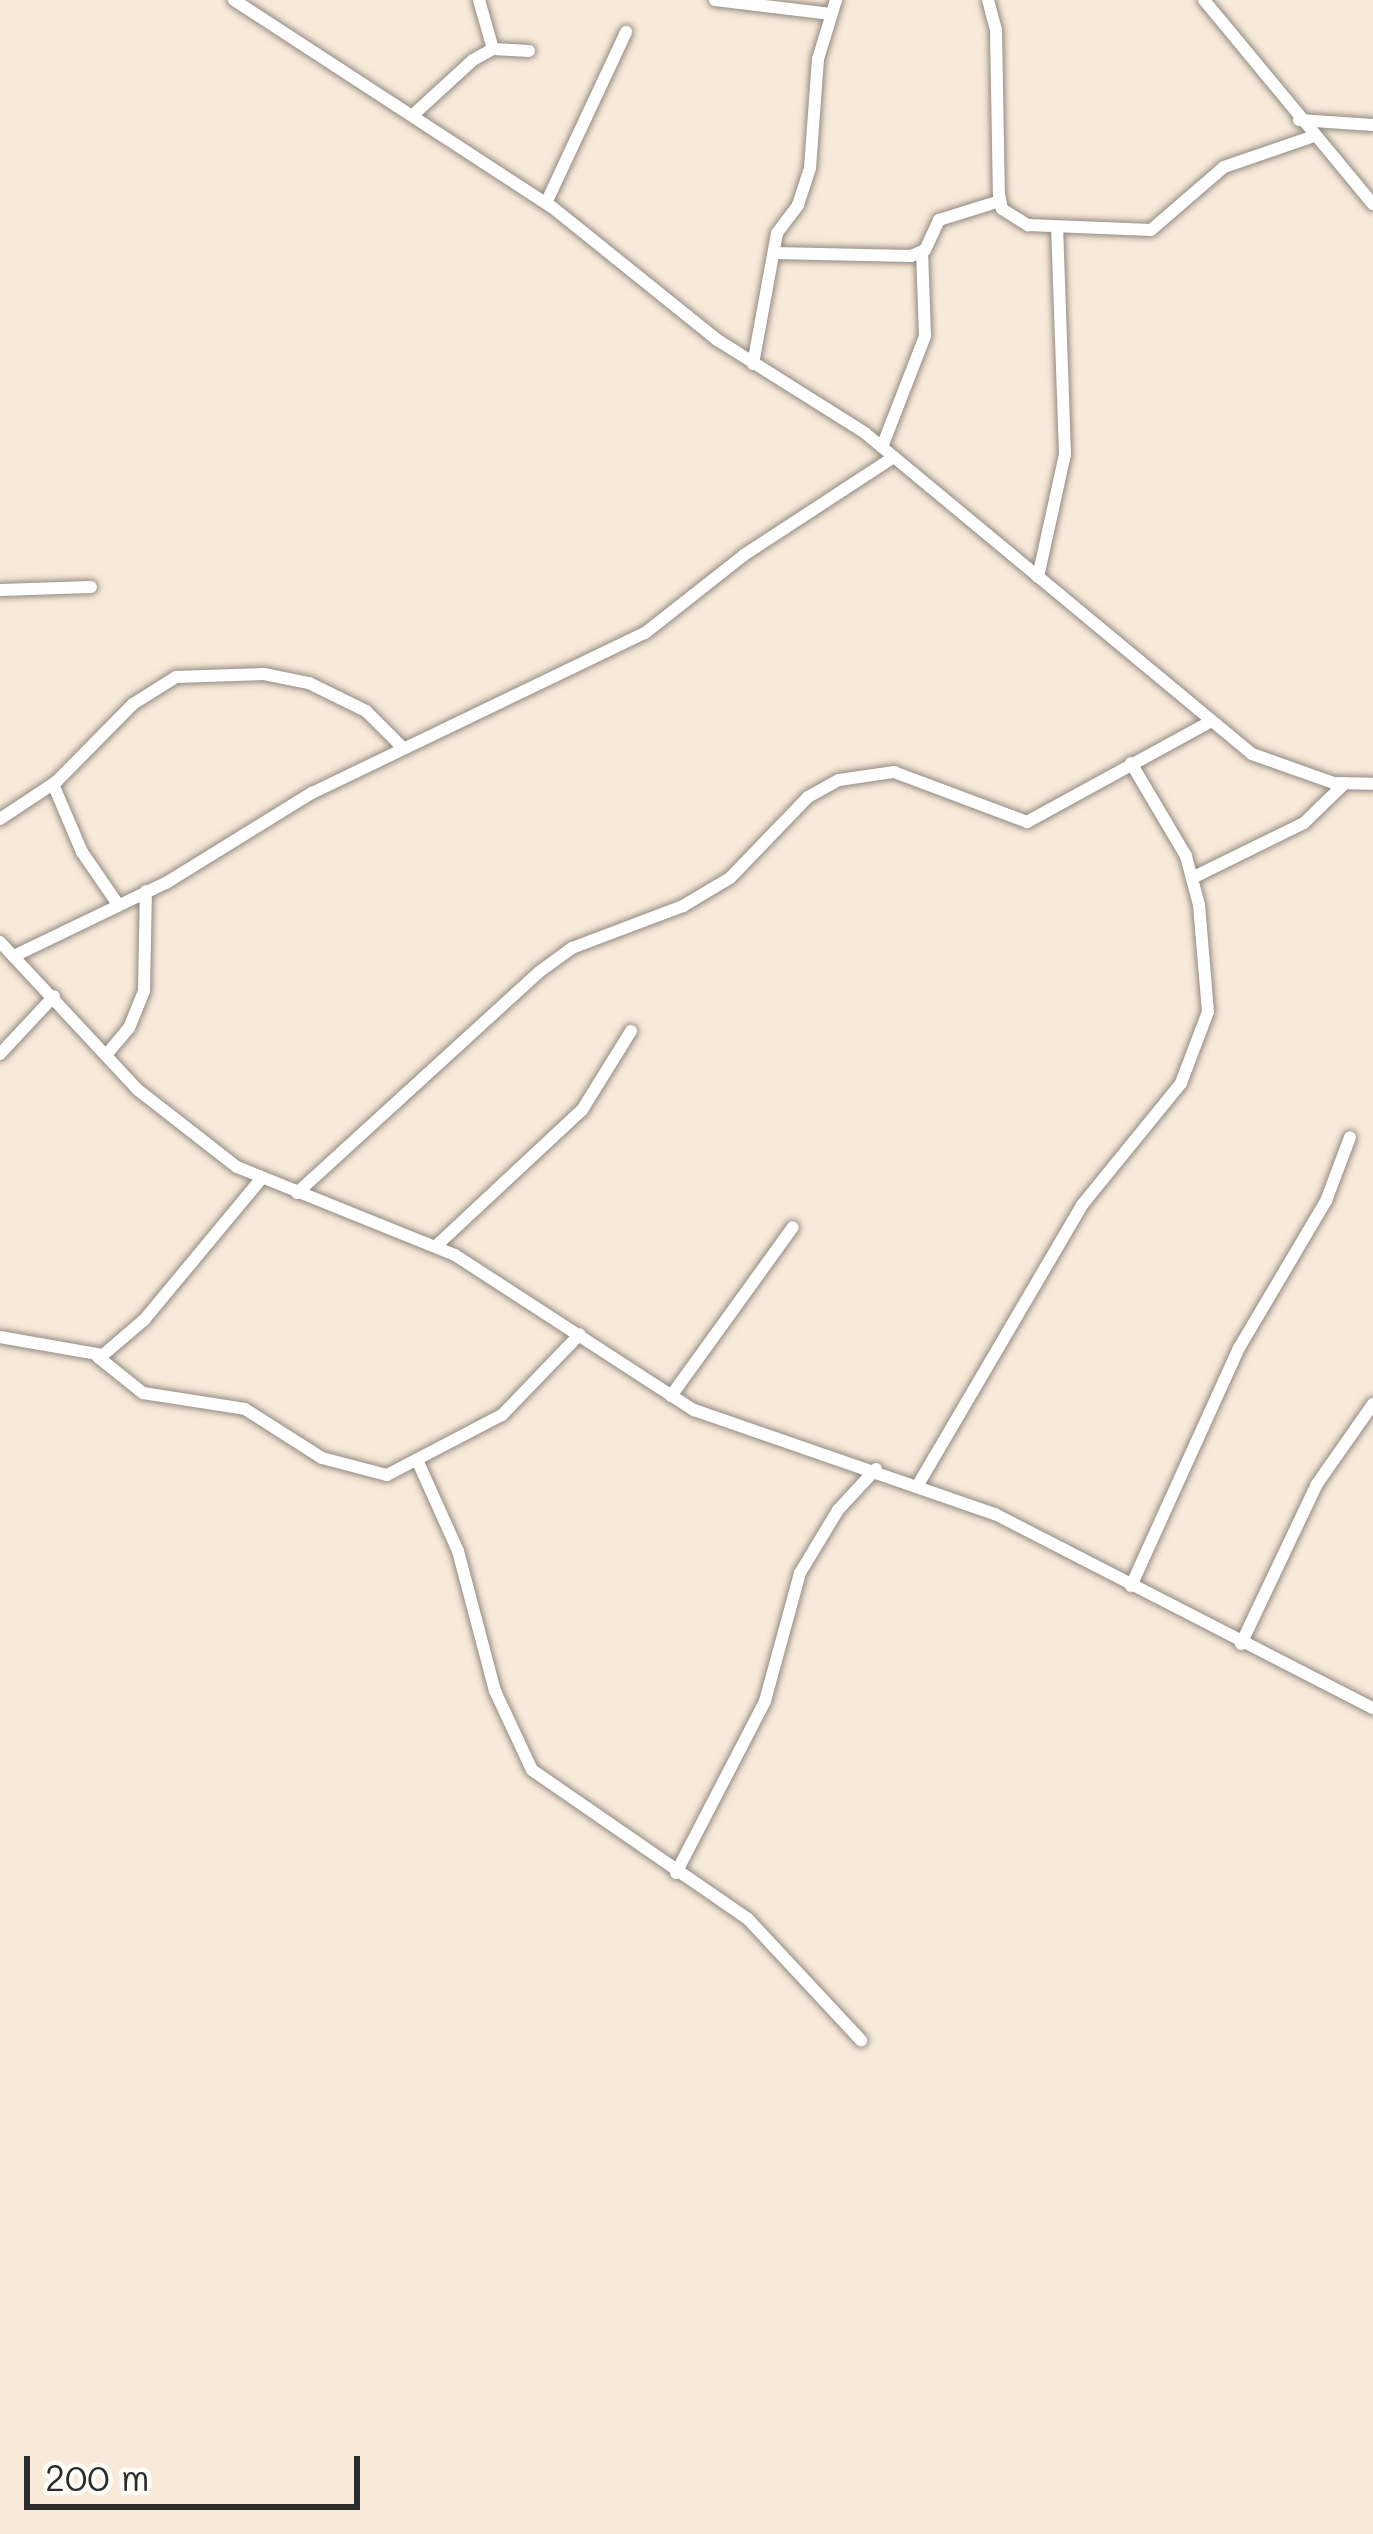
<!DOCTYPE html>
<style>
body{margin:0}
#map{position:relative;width:1373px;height:2534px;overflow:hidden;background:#f8ead9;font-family:Mali,sans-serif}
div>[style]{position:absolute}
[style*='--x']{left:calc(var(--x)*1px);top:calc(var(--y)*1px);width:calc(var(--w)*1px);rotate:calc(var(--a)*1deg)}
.roads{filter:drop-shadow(0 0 3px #928a82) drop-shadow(0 0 3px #928a82)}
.minor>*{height:12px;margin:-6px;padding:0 6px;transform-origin:6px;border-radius:6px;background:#fff}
span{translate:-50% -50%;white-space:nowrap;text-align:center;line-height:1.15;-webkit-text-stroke:9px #fdfcf7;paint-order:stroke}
.scale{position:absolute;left:24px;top:2456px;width:336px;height:54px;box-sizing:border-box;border:6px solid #2b2b2b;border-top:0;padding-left:15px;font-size:36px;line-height:42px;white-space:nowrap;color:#2b2b2b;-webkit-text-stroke:9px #fdfcf7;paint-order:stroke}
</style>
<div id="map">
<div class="roads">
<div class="minor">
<div style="--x:234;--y:0;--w:379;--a:33.1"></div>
<div style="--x:552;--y:207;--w:211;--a:38.8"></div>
<div style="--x:716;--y:339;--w:176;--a:32.2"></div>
<div style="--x:865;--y:433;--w:503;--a:39.67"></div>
<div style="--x:1252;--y:754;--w:87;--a:19.5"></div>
<div style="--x:1334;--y:783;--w:39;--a:1"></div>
<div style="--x:479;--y:0;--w:51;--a:74.1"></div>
<div style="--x:715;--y:0;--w:117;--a:6.9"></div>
<div style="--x:988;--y:0;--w:31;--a:75"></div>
<div style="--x:996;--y:30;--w:164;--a:89"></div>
<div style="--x:999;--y:194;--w:15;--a:79"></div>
<div style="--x:1002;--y:209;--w:31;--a:32"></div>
<div style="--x:1028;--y:225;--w:123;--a:2.3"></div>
<div style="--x:1151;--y:230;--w:96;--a:-40.8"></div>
<div style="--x:1224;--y:167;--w:95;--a:-19"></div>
<div style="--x:1204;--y:0;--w:265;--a:50.4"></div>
<div style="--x:413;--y:115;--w:81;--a:-42.5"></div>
<div style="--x:473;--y:60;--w:23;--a:-29"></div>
<div style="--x:493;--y:49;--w:36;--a:3"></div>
<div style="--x:1299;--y:120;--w:74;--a:3.9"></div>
<div style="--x:546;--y:203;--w:189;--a:-64.9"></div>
<div style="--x:774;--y:253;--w:137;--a:1.3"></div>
<div style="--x:911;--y:256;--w:15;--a:-23"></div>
<div style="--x:925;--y:250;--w:33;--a:-65"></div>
<div style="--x:939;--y:220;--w:64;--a:-17.3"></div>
<div style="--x:753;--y:364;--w:133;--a:-79.6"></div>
<div style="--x:777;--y:233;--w:35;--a:-53"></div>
<div style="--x:798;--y:205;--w:39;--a:-72"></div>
<div style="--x:810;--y:168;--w:109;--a:-85.8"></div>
<div style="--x:818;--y:59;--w:62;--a:-73"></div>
<div style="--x:882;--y:447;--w:119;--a:-68.8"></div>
<div style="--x:925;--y:336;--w:84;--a:-92"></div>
<div style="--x:1038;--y:577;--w:126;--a:-77.6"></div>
<div style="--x:1065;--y:454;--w:226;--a:-92"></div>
<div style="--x:0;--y:590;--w:91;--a:-1.9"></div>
<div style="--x:53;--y:784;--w:74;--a:66.9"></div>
<div style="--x:82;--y:852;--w:62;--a:55.5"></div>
<div style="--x:0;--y:819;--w:67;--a:-33.5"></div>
<div style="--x:56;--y:782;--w:110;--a:-45.4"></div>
<div style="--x:133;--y:704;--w:51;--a:-32.1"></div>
<div style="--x:176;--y:677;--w:88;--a:-2"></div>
<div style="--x:264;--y:674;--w:46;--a:11.3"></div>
<div style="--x:309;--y:683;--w:64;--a:26.2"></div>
<div style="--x:366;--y:711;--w:52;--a:45"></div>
<div style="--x:1192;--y:878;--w:125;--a:-26.2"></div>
<div style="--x:1304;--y:823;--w:57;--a:-44.3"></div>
<div style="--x:0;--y:942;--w:202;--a:47"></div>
<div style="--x:138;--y:1090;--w:125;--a:37.9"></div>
<div style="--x:237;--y:1167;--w:235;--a:22"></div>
<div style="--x:455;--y:1255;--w:285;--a:33"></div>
<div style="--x:694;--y:1410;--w:318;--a:19.1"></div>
<div style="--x:995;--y:1514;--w:425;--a:27.2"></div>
<div style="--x:14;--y:956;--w:169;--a:-25.7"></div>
<div style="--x:166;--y:883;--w:172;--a:-31.7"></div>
<div style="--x:312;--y:793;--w:369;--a:-25.7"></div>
<div style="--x:645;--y:633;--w:126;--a:-38.2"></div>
<div style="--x:744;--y:555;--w:179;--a:-33.2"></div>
<div style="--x:0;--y:1054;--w:79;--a:-47"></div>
<div style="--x:107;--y:1054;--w:34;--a:-50"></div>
<div style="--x:129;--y:1028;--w:40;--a:-68"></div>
<div style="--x:144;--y:991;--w:100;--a:-88.9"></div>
<div style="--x:297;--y:1193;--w:328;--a:-42.4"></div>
<div style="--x:539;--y:972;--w:41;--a:-36"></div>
<div style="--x:572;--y:948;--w:119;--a:-20.7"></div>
<div style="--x:683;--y:906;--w:55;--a:-30.8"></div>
<div style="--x:730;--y:878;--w:112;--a:-46.1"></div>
<div style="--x:808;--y:797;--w:35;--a:-29"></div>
<div style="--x:839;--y:780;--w:56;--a:-8.3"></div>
<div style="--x:894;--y:772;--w:142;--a:20.6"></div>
<div style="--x:1027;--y:822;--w:206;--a:-28.7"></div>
<div style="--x:436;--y:1246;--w:200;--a:-43"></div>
<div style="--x:582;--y:1110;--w:93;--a:-58.2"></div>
<div style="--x:0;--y:1337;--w:105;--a:9.9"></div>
<div style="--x:103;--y:1355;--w:54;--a:-40.5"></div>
<div style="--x:144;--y:1320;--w:185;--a:-50.3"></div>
<div style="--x:98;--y:1357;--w:58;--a:38.7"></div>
<div style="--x:143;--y:1393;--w:103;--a:8.9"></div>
<div style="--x:245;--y:1409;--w:91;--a:32.5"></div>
<div style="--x:322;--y:1458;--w:67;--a:14.7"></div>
<div style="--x:387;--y:1475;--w:130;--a:-27.6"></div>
<div style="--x:502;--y:1415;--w:112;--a:-46.1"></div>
<div style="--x:671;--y:1396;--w:208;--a:-54.2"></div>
<div style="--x:418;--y:1462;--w:98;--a:65.8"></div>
<div style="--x:458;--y:1551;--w:145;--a:75.2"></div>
<div style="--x:495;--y:1691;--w:87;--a:64.9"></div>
<div style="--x:532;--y:1770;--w:262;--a:34.6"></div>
<div style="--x:748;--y:1919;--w:166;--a:47"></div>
<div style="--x:919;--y:1483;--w:322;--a:-59.6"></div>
<div style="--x:1082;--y:1205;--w:157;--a:-50.9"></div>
<div style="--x:1181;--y:1083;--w:76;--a:-69.2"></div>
<div style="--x:1208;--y:1012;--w:107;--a:-94.8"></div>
<div style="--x:1199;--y:905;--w:51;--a:-104.9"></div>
<div style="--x:1186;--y:856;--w:108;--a:-120.6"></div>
<div style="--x:1131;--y:1586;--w:261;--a:-65.6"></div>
<div style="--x:1239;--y:1348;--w:171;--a:-59.4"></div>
<div style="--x:1326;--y:1201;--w:68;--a:-69.4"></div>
<div style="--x:1241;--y:1644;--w:177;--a:-64.6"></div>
<div style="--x:1317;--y:1484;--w:98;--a:-55"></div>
<div style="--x:676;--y:1873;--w:194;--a:-62.6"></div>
<div style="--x:765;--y:1701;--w:133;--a:-74.7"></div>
<div style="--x:800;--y:1573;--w:74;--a:-58.9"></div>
<div style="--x:838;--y:1510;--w:56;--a:-47.2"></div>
</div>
</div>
<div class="scale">200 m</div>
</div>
